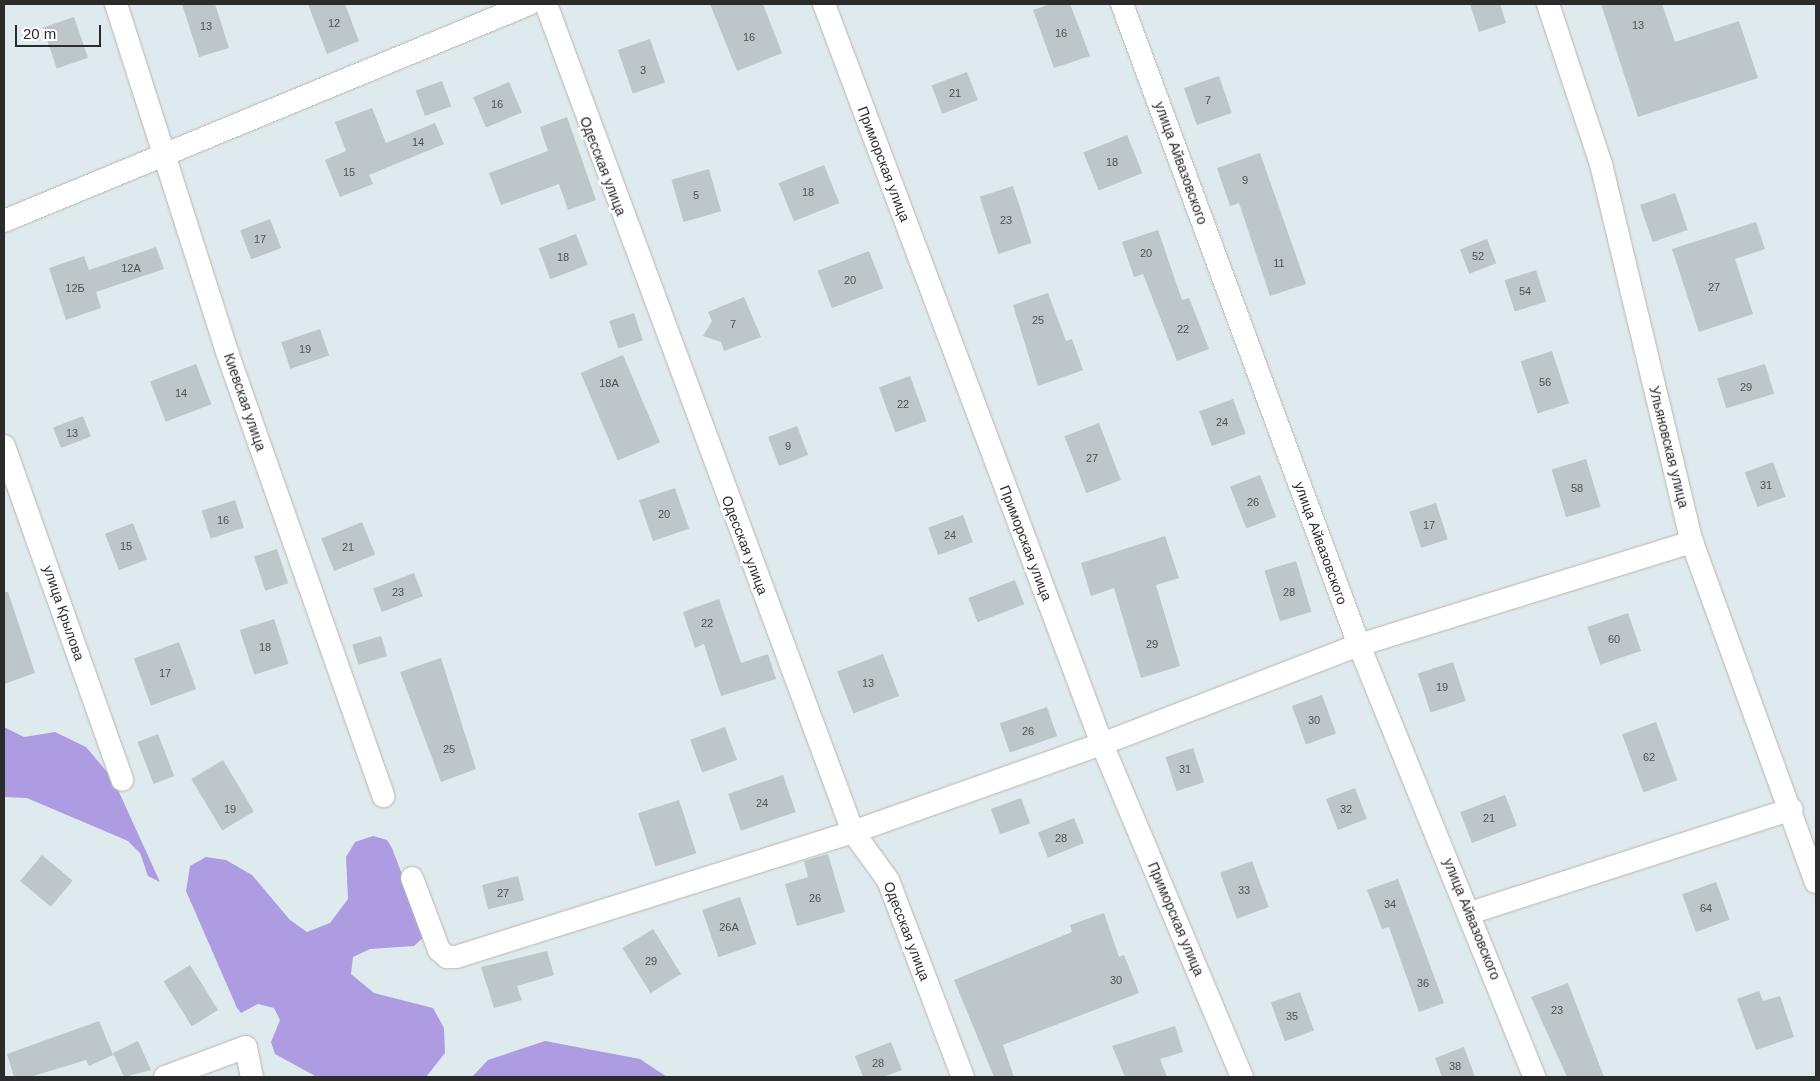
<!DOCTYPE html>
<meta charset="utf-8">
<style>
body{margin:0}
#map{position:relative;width:1820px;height:1081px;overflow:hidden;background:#deeaed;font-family:Helvetica,sans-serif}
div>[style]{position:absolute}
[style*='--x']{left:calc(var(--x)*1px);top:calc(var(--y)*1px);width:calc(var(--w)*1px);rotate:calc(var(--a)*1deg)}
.green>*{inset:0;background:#ad9ce2}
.building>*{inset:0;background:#bdc6c8;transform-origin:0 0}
.roads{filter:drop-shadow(0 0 1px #bbb4ae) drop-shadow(0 0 1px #bbb4ae)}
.street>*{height:22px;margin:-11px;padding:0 11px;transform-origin:11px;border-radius:11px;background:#fff}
span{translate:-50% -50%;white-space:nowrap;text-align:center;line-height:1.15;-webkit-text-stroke:5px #fff;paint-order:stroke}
.number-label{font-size:11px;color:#505252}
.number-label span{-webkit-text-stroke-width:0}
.street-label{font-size:14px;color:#2b2b2b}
.frame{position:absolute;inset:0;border:5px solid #2b2b2b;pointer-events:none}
.scale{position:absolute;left:15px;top:25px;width:86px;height:22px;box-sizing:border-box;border:2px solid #2b2b2b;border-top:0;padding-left:6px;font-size:15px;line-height:18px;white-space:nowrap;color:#2b2b2b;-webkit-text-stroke:4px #fff;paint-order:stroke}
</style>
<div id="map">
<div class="green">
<div style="clip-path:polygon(4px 727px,24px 737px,55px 732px,86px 747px,113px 779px,160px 882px,148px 876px,140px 853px,128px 841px,27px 798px,4px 797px)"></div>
<div style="clip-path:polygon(373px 836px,387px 840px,392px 848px,425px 936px,414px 946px,370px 949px,353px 957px,351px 974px,374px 993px,433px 1008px,444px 1028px,445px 1053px,426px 1077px,317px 1077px,275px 1054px,271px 1042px,280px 1020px,274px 1008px,258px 1004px,241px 1013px,237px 1008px,186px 891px,190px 866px,206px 857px,226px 860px,252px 875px,290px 920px,307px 932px,330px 923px,348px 899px,346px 857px,355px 842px)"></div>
<div style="clip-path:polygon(545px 1041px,640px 1059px,667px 1077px,472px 1077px,488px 1060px)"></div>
</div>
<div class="building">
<div style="clip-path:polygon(182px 4px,215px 4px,229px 48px,199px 57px)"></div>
<div style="clip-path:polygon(308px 4px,345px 4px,359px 41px,327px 54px)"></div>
<div style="clip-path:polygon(710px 4px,763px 4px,782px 53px,737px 71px)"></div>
<div style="clip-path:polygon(1050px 4px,1070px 4px,1090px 56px,1054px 68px,1033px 10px)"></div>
<div style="clip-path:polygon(1470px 4px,1500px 4px,1506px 23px,1479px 32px)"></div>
<div style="clip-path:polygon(1601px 4px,1662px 4px,1675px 42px,1739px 21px,1758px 78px,1638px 117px)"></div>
<div style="left:74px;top:17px;width:43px;height:33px;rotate:71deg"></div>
<div style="left:650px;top:39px;width:46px;height:34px;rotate:71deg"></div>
<div style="left:967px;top:72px;width:30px;height:38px;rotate:69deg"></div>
<div style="left:1219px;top:76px;width:39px;height:37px;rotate:71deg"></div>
<div style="left:442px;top:81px;width:27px;height:28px;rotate:70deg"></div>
<div style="left:509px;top:82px;width:33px;height:39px;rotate:67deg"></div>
<div style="clip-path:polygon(372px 108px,386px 143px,435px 123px,444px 144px,369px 175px,373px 184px,340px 197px,325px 160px,346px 151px,335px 122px)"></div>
<div style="clip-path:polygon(567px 117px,596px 200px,568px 210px,559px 184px,501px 205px,489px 173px,548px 151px,540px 127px)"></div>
<div style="left:1127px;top:135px;width:41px;height:47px;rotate:68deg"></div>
<div style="clip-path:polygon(1260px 153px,1306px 284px,1270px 296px,1239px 203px,1230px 206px,1217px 168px)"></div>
<div style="left:824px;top:165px;width:41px;height:49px;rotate:68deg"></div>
<div style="left:709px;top:169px;width:44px;height:39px;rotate:74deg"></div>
<div style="left:1013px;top:186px;width:60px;height:35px;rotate:72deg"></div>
<div style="left:1675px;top:193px;width:39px;height:37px;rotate:71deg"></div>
<div style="left:270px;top:219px;width:31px;height:32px;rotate:69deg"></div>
<div style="clip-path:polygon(1756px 222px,1765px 249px,1735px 259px,1753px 314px,1699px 332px,1672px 249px)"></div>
<div style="clip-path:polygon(1158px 230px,1182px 300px,1189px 298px,1209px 349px,1177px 361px,1143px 274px,1134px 277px,1122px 242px)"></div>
<div style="left:576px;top:234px;width:33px;height:40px;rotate:69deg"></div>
<div style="left:1487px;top:239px;width:26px;height:29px;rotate:69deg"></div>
<div style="clip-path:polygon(156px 247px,164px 269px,96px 292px,101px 308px,66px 320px,49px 268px,84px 256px,89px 270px)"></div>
<div style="left:869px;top:251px;width:40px;height:55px;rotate:69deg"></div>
<div style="left:1536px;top:270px;width:33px;height:33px;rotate:72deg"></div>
<div style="clip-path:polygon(1048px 293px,1066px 341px,1072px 339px,1083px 370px,1038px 386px,1013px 305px)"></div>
<div style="clip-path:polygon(744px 297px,761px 337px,724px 351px,721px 342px,703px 336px,712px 321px,708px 312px)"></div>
<div style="left:634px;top:313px;width:29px;height:26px;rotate:72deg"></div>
<div style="left:320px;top:329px;width:28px;height:41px;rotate:71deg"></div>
<div style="left:1552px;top:351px;width:55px;height:33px;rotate:72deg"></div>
<div style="left:623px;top:355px;width:95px;height:46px;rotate:67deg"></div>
<div style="left:196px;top:364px;width:43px;height:49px;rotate:69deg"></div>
<div style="left:1765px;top:364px;width:31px;height:50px;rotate:73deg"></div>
<div style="left:910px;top:376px;width:48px;height:33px;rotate:70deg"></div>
<div style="left:1233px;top:399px;width:37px;height:36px;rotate:70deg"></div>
<div style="left:83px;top:416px;width:22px;height:32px;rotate:69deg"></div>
<div style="left:1099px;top:423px;width:61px;height:37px;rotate:69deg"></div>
<div style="left:797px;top:426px;width:31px;height:31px;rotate:69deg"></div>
<div style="left:1586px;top:459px;width:50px;height:36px;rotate:73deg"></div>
<div style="left:1773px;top:462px;width:37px;height:30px;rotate:70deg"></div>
<div style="left:1260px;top:475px;width:45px;height:32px;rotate:69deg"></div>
<div style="left:675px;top:488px;width:43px;height:38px;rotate:71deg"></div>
<div style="left:235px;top:500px;width:29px;height:35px;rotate:72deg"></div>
<div style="left:1436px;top:503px;width:38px;height:28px;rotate:72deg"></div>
<div style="left:963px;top:515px;width:29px;height:37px;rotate:70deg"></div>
<div style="left:362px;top:522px;width:35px;height:44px;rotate:68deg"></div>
<div style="left:133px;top:523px;width:39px;height:30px;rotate:69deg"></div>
<div style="clip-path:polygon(1165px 536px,1179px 578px,1156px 585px,1180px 666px,1141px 678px,1114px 588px,1091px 596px,1081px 563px)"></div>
<div style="left:277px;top:549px;width:36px;height:24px;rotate:72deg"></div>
<div style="left:1296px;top:561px;width:53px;height:33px;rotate:73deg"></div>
<div style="left:414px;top:573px;width:25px;height:44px;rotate:69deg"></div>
<div style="left:1015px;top:580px;width:26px;height:50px;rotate:69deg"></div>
<div style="clip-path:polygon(4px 592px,8px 592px,35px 673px,4px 684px)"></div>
<div style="clip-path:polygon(719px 599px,741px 663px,768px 654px,776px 679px,721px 696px,704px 644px,695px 648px,683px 612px)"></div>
<div style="left:1628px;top:613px;width:40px;height:43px;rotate:71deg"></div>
<div style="left:274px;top:619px;width:47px;height:36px;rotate:72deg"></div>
<div style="left:381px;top:636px;width:21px;height:30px;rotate:73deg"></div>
<div style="left:179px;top:642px;width:50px;height:48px;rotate:70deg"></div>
<div style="left:883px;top:654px;width:45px;height:49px;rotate:69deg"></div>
<div style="clip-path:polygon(441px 658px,476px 769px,441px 782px,400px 672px)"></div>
<div style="left:1453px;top:662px;width:41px;height:37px;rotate:72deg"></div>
<div style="left:1322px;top:695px;width:41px;height:32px;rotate:70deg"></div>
<div style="left:1047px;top:707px;width:31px;height:50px;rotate:71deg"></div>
<div style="left:1656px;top:722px;width:62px;height:36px;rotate:70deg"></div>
<div style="left:725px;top:727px;width:35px;height:37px;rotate:70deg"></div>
<div style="left:158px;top:734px;width:45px;height:22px;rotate:69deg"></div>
<div style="left:1193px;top:748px;width:36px;height:29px;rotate:72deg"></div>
<div style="left:223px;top:760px;width:60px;height:37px;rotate:59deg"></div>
<div style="left:783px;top:775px;width:39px;height:58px;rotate:71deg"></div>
<div style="left:1355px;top:788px;width:33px;height:31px;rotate:69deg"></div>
<div style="left:1505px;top:795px;width:33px;height:48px;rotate:69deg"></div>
<div style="left:1021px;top:798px;width:27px;height:32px;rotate:70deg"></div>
<div style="left:679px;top:800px;width:56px;height:43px;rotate:72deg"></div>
<div style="left:1074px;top:818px;width:27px;height:39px;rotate:68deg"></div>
<div style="clip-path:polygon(828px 854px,845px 912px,797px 926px,785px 884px,808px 877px,804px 861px)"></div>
<div style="left:42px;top:855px;width:40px;height:34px;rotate:40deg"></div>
<div style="left:1252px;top:861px;width:49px;height:34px;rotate:70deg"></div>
<div style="left:518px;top:876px;width:25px;height:37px;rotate:76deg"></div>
<div style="clip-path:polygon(1398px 879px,1444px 1003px,1419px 1012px,1389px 927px,1382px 929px,1367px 890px)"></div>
<div style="left:1716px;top:882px;width:40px;height:36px;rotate:70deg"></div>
<div style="left:740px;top:897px;width:50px;height:40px;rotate:71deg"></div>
<div style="clip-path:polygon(1104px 913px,1119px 957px,1124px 955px,1139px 993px,1003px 1045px,1014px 1077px,994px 1077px,954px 980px,1072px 932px,1070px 925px)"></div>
<div style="left:653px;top:929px;width:53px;height:36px;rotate:58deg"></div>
<div style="clip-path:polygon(547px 951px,554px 975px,517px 986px,522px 1000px,494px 1008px,481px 967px)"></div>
<div style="left:190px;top:965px;width:53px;height:31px;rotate:58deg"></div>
<div style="clip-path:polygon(1568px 983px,1604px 1077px,1567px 1077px,1531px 997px)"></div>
<div style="clip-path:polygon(1759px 991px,1763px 1001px,1780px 996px,1794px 1037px,1756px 1050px,1737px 999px)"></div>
<div style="left:1300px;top:992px;width:41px;height:31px;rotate:70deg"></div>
<div style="clip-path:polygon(99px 1021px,113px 1055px,89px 1066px,86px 1060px,30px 1077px,14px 1077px,7px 1054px)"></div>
<div style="clip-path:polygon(1175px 1026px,1183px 1052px,1160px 1059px,1167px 1077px,1125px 1077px,1112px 1046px)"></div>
<div style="clip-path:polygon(138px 1041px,151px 1070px,124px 1077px,113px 1053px)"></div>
<div style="clip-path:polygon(891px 1042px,902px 1070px,883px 1077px,863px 1077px,855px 1056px)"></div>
<div style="clip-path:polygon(1464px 1047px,1475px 1077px,1442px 1077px,1435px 1058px)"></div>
</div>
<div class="roads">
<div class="street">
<div style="--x:116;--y:4;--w:365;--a:72.3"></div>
<div style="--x:227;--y:352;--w:471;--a:70.6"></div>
<div style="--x:546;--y:4;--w:883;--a:69.66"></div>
<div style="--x:853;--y:832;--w:59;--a:53.9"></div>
<div style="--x:888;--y:880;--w:211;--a:69.2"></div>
<div style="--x:824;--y:4;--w:790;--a:69.41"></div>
<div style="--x:1102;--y:744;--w:361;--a:67.2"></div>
<div style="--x:1122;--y:4;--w:683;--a:69.71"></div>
<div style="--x:1359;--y:645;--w:466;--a:67.9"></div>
<div style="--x:1548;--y:4;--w:169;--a:71.7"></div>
<div style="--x:1601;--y:164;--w:389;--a:76.5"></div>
<div style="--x:1692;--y:542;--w:362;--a:70"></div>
<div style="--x:4;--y:221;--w:568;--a:-22.46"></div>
<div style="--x:4;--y:446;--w:354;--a:70.5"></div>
<div style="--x:412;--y:878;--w:77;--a:69.4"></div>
<div style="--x:439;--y:950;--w:11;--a:41"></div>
<div style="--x:447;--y:957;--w:9;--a:0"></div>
<div style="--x:456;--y:957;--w:416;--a:-17.5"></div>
<div style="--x:853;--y:832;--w:264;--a:-19.5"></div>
<div style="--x:1102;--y:744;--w:275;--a:-21.1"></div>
<div style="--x:1359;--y:645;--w:349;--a:-17.2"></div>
<div style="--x:1470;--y:913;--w:338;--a:-17.9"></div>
<div style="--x:165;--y:1077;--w:86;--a:-20.3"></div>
<div style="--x:246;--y:1047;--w:31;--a:79"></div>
</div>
</div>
<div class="number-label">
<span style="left:334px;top:23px">12</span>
<span style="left:1638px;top:25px">13</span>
<span style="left:206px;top:26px">13</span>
<span style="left:1061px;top:33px">16</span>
<span style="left:749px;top:37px">16</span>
<span style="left:643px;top:70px">3</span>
<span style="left:955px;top:93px">21</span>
<span style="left:1208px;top:100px">7</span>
<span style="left:497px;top:104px">16</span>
<span style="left:418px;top:142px">14</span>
<span style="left:1112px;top:162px">18</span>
<span style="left:349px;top:172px">15</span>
<span style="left:1245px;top:180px">9</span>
<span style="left:808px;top:192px">18</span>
<span style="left:696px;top:195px">5</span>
<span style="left:1006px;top:220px">23</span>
<span style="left:260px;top:239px">17</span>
<span style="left:1146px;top:253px">20</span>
<span style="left:1478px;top:256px">52</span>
<span style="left:563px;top:257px">18</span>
<span style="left:1279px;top:263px">11</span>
<span style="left:131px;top:268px">12А</span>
<span style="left:850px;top:280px">20</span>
<span style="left:1714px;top:287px">27</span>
<span style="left:75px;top:288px">12Б</span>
<span style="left:1525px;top:291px">54</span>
<span style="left:1038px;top:320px">25</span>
<span style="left:733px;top:324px">7</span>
<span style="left:1183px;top:329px">22</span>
<span style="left:305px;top:349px">19</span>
<span style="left:1545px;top:382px">56</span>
<span style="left:609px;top:383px">18А</span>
<span style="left:1746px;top:387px">29</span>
<span style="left:181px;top:393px">14</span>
<span style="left:903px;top:404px">22</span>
<span style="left:1222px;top:422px">24</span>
<span style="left:72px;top:433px">13</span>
<span style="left:788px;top:446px">9</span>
<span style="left:1092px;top:458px">27</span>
<span style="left:1766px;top:485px">31</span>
<span style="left:1577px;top:488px">58</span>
<span style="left:1253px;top:502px">26</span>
<span style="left:664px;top:514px">20</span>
<span style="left:223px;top:520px">16</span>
<span style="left:1429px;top:525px">17</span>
<span style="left:950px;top:535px">24</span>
<span style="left:126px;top:546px">15</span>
<span style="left:348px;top:547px">21</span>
<span style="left:398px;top:592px">23</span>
<span style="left:1289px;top:592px">28</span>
<span style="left:707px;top:623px">22</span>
<span style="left:1614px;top:639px">60</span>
<span style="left:1152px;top:644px">29</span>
<span style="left:265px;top:647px">18</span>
<span style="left:165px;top:673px">17</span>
<span style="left:868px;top:683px">13</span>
<span style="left:1442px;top:687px">19</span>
<span style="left:1314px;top:720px">30</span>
<span style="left:1028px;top:731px">26</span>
<span style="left:449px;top:749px">25</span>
<span style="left:1649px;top:757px">62</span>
<span style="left:1185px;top:769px">31</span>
<span style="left:762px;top:803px">24</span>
<span style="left:230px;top:809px">19</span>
<span style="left:1346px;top:809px">32</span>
<span style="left:1489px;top:818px">21</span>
<span style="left:1061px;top:838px">28</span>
<span style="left:1244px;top:890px">33</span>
<span style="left:503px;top:893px">27</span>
<span style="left:815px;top:898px">26</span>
<span style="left:1390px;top:904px">34</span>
<span style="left:1706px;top:908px">64</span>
<span style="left:729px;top:927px">26А</span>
<span style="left:651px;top:961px">29</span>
<span style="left:1116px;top:980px">30</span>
<span style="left:1423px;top:983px">36</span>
<span style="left:1557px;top:1010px">23</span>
<span style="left:1292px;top:1016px">35</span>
<span style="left:878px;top:1063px">28</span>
<span style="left:1455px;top:1066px">38</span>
</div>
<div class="street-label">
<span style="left:1181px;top:163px;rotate:70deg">улица Айвазовского</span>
<span style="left:884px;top:164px;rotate:69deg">Приморская улица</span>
<span style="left:603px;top:166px;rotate:69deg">Одесская улица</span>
<span style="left:245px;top:402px;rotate:71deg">Киевская улица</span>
<span style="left:1669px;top:447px;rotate:76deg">Ульяновская улица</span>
<span style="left:1026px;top:543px;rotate:69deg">Приморская улица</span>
<span style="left:1321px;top:543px;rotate:70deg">улица Айвазовского</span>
<span style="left:745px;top:545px;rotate:69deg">Одесская улица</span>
<span style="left:64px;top:613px;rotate:71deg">улица Крылова</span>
<span style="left:1176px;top:919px;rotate:67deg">Приморская улица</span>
<span style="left:1472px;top:919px;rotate:68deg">улица Айвазовского</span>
<span style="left:907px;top:931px;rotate:69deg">Одесская улица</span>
</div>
<div class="frame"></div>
<div class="scale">20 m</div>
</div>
